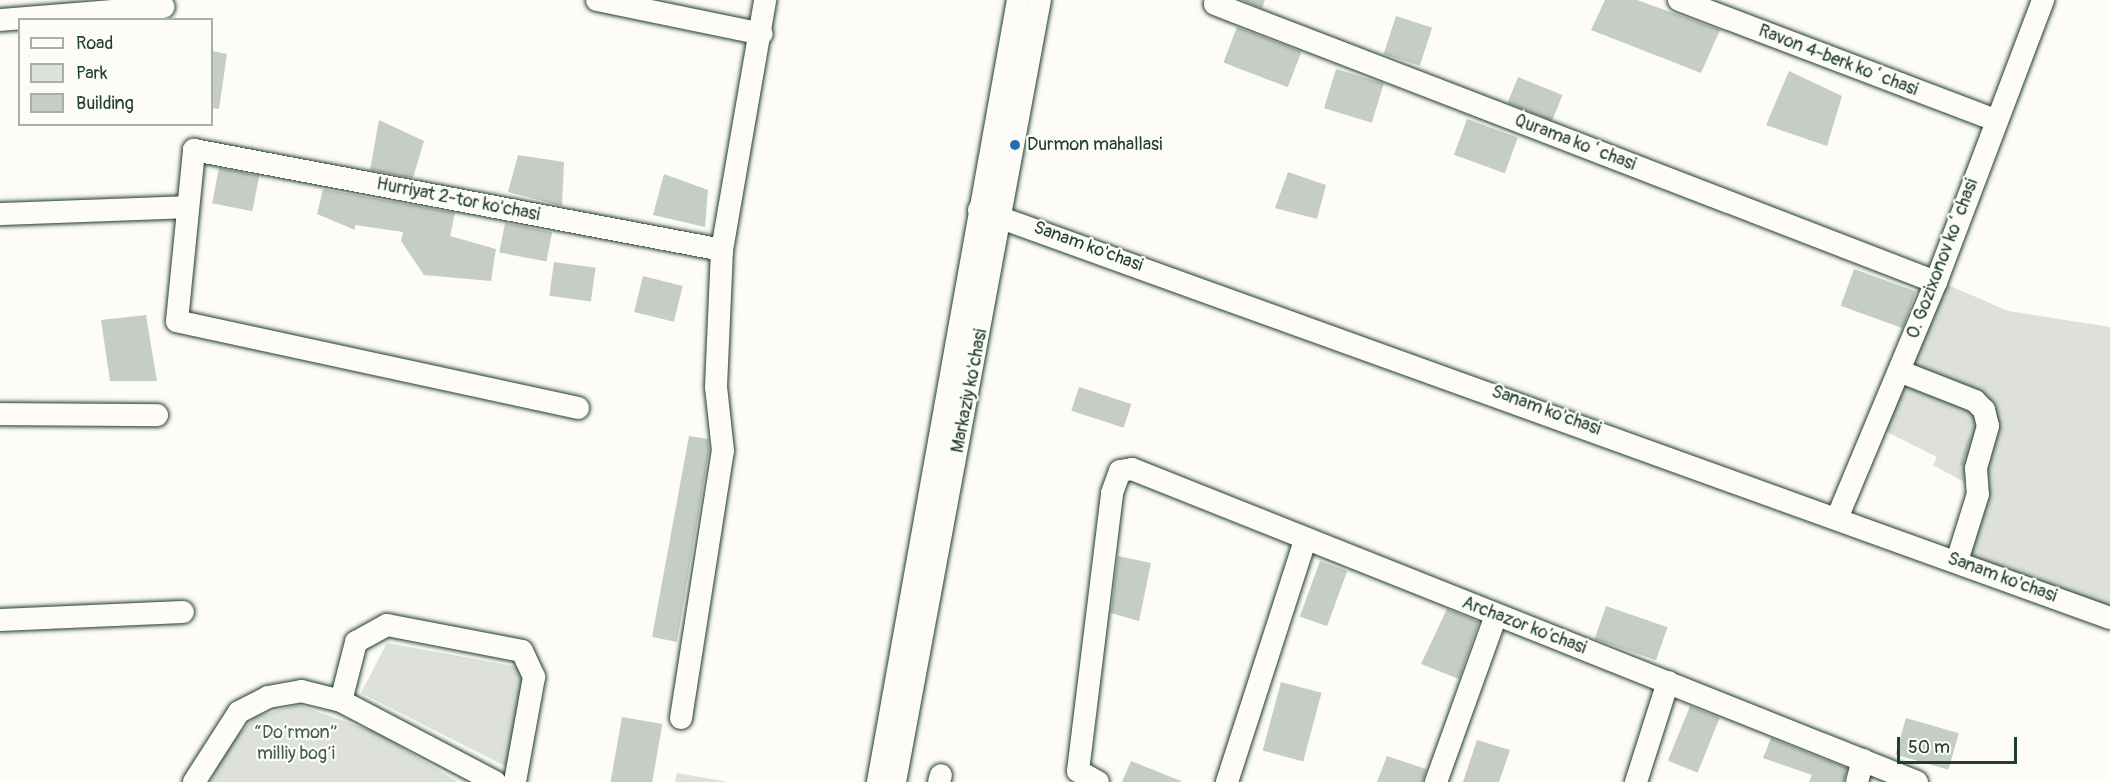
<!DOCTYPE html>
<meta charset="utf-8">
<style>
body{margin:0}
#map{position:relative;width:2110px;height:782px;overflow:hidden;background:#fdfcf7;font-family:Pangolin,sans-serif}
div>[style]{position:absolute}
[style*='--x']{left:calc(var(--x)*1px);top:calc(var(--y)*1px);width:calc(var(--w)*1px);rotate:calc(var(--a)*1deg)}
.green>*{inset:0;background:#dde0db}
.building>*{inset:0;background:#c6cdc7;transform-origin:0 0}
.roads{filter:drop-shadow(0 0 2px #1f3d34) drop-shadow(0 0 2px #1f3d34)}
.minor>*{height:22px;margin:-11px;padding:0 11px;transform-origin:11px;border-radius:11px;background:#fdfcf7}
.dots>*{width:16px;height:16px;translate:-50% -50%;box-sizing:border-box;border:3px solid #fdfcf7;border-radius:50%}
span{translate:-50% -50%;white-space:nowrap;text-align:center;line-height:1.15;-webkit-text-stroke:4.5px #fdfcf7;paint-order:stroke}
.street-label{font-size:18px;color:#1f3d34}
.poi-label{font-size:18px;color:#1f3d34}
.left{translate:0 -50%;text-align:left}
.park-label{font-size:18px;color:#455e55}
.legend{position:absolute;left:18px;top:18px;width:195px;height:108px;box-sizing:border-box;background:#fdfcf7;border:2px solid #a4b0a9;margin:0;padding:8px 10px;list-style:none;font-size:18px;color:#1f3d34}
.legend li{display:flex;align-items:center;gap:12px;height:30px}
.legend b{width:30px;border:2px solid #a4b0a9}
.scale{position:absolute;left:1897px;top:737px;width:120px;height:27px;box-sizing:border-box;border:3px solid #1f3d34;border-top:0;padding-left:8px;font-size:18px;line-height:21px;white-space:nowrap;color:#1f3d34;-webkit-text-stroke:4px #fdfcf7;paint-order:stroke}
</style>
<div id="map">
<div class="green">
<div style="clip-path:polygon(1946px 284px,2008px 311px,2110px 327px,2110px 611px,1954px 550px,1975px 488px,1933px 465px,1937px 457px,1885px 431px)"></div>
<div style="clip-path:polygon(387px 643px,529px 669px,511px 769px,361px 693px)"></div>
<div style="clip-path:polygon(298px 705px,378px 733px,458px 782px,210px 782px,227px 747px,255px 717px)"></div>
<div style="clip-path:polygon(677px 773px,728px 782px,675px 782px)"></div>
</div>
<div class="building">
<div style="clip-path:polygon(1242px 0,1265px 0,1262px 8px)"></div>
<div style="clip-path:polygon(1605px 0,1637px 0,1720px 30px,1701px 73px,1591px 30px)"></div>
<div style="left:1396px;top:16px;width:38px;height:40px;rotate:18deg"></div>
<div style="left:1237px;top:27px;width:69px;height:38px;rotate:21deg"></div>
<div style="clip-path:polygon(212px 51px,227px 54px,219px 109px,212px 108px)"></div>
<div style="left:1336px;top:69px;width:50px;height:41px;rotate:17deg"></div>
<div style="clip-path:polygon(1789px 71px,1842px 96px,1827px 146px,1766px 125px)"></div>
<div style="left:1518px;top:77px;width:48px;height:28px;rotate:22deg"></div>
<div style="left:1467px;top:119px;width:54px;height:38px;rotate:20deg"></div>
<div style="clip-path:polygon(379px 120px,424px 141px,413px 178px,370px 170px)"></div>
<div style="clip-path:polygon(518px 155px,564px 162px,562px 206px,508px 192px)"></div>
<div style="left:219px;top:168px;width:41px;height:36px;rotate:11deg"></div>
<div style="clip-path:polygon(1288px 172px,1326px 185px,1317px 219px,1275px 208px)"></div>
<div style="clip-path:polygon(664px 174px,708px 190px,705px 227px,653px 215px)"></div>
<div style="clip-path:polygon(323px 189px,455px 213px,450px 236px,496px 249px,491px 281px,424px 275px,401px 241px,403px 232px,355px 225px,355px 230px,317px 214px)"></div>
<div style="left:505px;top:223px;width:48px;height:30px;rotate:11deg"></div>
<div style="left:554px;top:262px;width:42px;height:34px;rotate:8deg"></div>
<div style="left:1854px;top:269px;width:66px;height:39px;rotate:20deg"></div>
<div style="left:643px;top:276px;width:41px;height:37px;rotate:14deg"></div>
<div style="clip-path:polygon(146px 315px,157px 381px,110px 381px,101px 320px)"></div>
<div style="left:1079px;top:387px;width:55px;height:25px;rotate:18deg"></div>
<div style="clip-path:polygon(689px 436px,708px 439px,709px 451px,677px 642px,652px 637px)"></div>
<div style="clip-path:polygon(1968px 438px,1970px 438px,1963px 466px,1959px 465px)"></div>
<div style="clip-path:polygon(1118px 556px,1151px 563px,1139px 621px,1111px 613px)"></div>
<div style="left:1320px;top:561px;width:29px;height:59px;rotate:20deg"></div>
<div style="left:1606px;top:606px;width:65px;height:35px;rotate:19deg"></div>
<div style="clip-path:polygon(1447px 609px,1479px 622px,1459px 679px,1421px 664px)"></div>
<div style="left:1281px;top:682px;width:42px;height:71px;rotate:15deg"></div>
<div style="left:1690px;top:706px;width:32px;height:59px;rotate:22deg"></div>
<div style="left:622px;top:717px;width:41px;height:66px;rotate:10deg"></div>
<div style="left:1906px;top:718px;width:55px;height:38px;rotate:16deg"></div>
<div style="clip-path:polygon(1771px 738px,1847px 768px,1844px 782px,1809px 782px,1812px 775px,1763px 758px)"></div>
<div style="clip-path:polygon(1477px 740px,1510px 750px,1499px 782px,1463px 782px)"></div>
<div style="clip-path:polygon(1387px 756px,1426px 769px,1423px 782px,1377px 782px)"></div>
<div style="clip-path:polygon(1131px 761px,1181px 781px,1181px 782px,1122px 782px)"></div>
</div>
<div class="roads">
<div class="minor">
<div style="--x:597;--y:0;--w:168;--a:11.6"></div>
<div style="--x:1217;--y:0;--w:4;--a:117"></div>
<div style="--x:1215;--y:4;--w:773;--a:21.09"></div>
<div style="--x:1679;--y:0;--w:340;--a:20.8"></div>
<div style="--x:0;--y:20;--w:164;--a:-4.6"></div>
<div style="--x:979;--y:210;--w:1202;--a:19.84"></div>
<div style="--x:0;--y:214;--w:187;--a:-2.1"></div>
<div style="--x:1899;--y:371;--w:82;--a:21.5"></div>
<div style="--x:1975;--y:401;--w:13;--a:45"></div>
<div style="--x:1984;--y:410;--w:16;--a:76"></div>
<div style="--x:1988;--y:426;--w:44;--a:105.9"></div>
<div style="--x:1976;--y:468;--w:26;--a:86"></div>
<div style="--x:1978;--y:494;--w:70;--a:107.4"></div>
<div style="--x:578;--y:408;--w:410;--a:-167.8"></div>
<div style="--x:177;--y:321;--w:172;--a:-84.3"></div>
<div style="--x:194;--y:150;--w:537;--a:10.72"></div>
<div style="--x:0;--y:414;--w:157;--a:0.4"></div>
<div style="--x:1838;--y:516;--w:254;--a:-67.3"></div>
<div style="--x:1936;--y:282;--w:302;--a:-69.2"></div>
<div style="--x:0;--y:620;--w:183;--a:-2.5"></div>
<div style="--x:341;--y:701;--w:61;--a:-75.7"></div>
<div style="--x:356;--y:642;--w:35;--a:-29"></div>
<div style="--x:387;--y:625;--w:137;--a:10.9"></div>
<div style="--x:522;--y:651;--w:29;--a:65"></div>
<div style="--x:534;--y:677;--w:107;--a:100.3"></div>
<div style="--x:681;--y:718;--w:270;--a:-81.1"></div>
<div style="--x:723;--y:451;--w:64;--a:-96.2"></div>
<div style="--x:716;--y:387;--w:137;--a:-87.5"></div>
<div style="--x:722;--y:250;--w:254;--a:-80.2"></div>
<div style="--x:194;--y:782;--w:83;--a:-57.3"></div>
<div style="--x:239;--y:712;--w:33;--a:-27"></div>
<div style="--x:268;--y:697;--w:34;--a:-10"></div>
<div style="--x:301;--y:691;--w:41;--a:14"></div>
<div style="--x:341;--y:701;--w:174;--a:27.7"></div>
<div style="--x:878;--y:782;--w:794;--a:-79.85"></div>
<div style="--x:895;--y:782;--w:795;--a:-79.5"></div>
<div style="--x:939;--y:782;--w:7;--a:-74"></div>
<div style="--x:1098;--y:782;--w:23;--a:-151"></div>
<div style="--x:1078;--y:771;--w:280;--a:-83"></div>
<div style="--x:1112;--y:493;--w:23;--a:-70"></div>
<div style="--x:1120;--y:471;--w:12;--a:-9"></div>
<div style="--x:1132;--y:469;--w:845;--a:21.74"></div>
<div style="--x:1227;--y:782;--w:253;--a:-72.1"></div>
<div style="--x:1436;--y:782;--w:177;--a:-70.2"></div>
<div style="--x:1636;--y:782;--w:105;--a:-72.3"></div>
<div style="--x:1857;--y:782;--w:23;--a:-75"></div>
</div>
</div>
<div class="dots">
<div style="left:1015px;top:145px;background:#1f6fb2"></div>
</div>
<div class="street-label">
<span style="left:1838px;top:61px;rotate:21deg">Ravon 4-berk koʻchasi</span>
<span style="left:1575px;top:143px;rotate:21deg">Qurama koʻchasi</span>
<span style="left:458px;top:200px;rotate:11deg">Hurriyat 2-tor ko'chasi</span>
<span style="left:1088px;top:247px;rotate:20deg">Sanam ko'chasi</span>
<span style="left:1943px;top:259px;rotate:-69deg">O. Gozixonov koʻchasi</span>
<span style="left:970px;top:391px;rotate:-79deg">Markaziy ko'chasi</span>
<span style="left:1546px;top:411px;rotate:20deg">Sanam ko'chasi</span>
<span style="left:2002px;top:578px;rotate:20deg">Sanam ko'chasi</span>
<span style="left:1524px;top:626px;rotate:21deg">Archazor ko‘chasi</span>
</div>
<div class="poi-label">
<span class="left" style="left:1027px;top:145px">Durmon mahallasi</span>
</div>
<div class="park-label">
<span style="left:296px;top:744px">“Do‘rmon”<br>milliy bog‘i</span>
</div>
<ul class="legend">
<li><b style="height:8px;background:#fdfcf7"></b>Road</li>
<li><b style="height:16px;background:#dde0db"></b>Park</li>
<li><b style="height:16px;background:#c6cdc7"></b>Building</li>
</ul>
<div class="scale">50 m</div>
</div>
